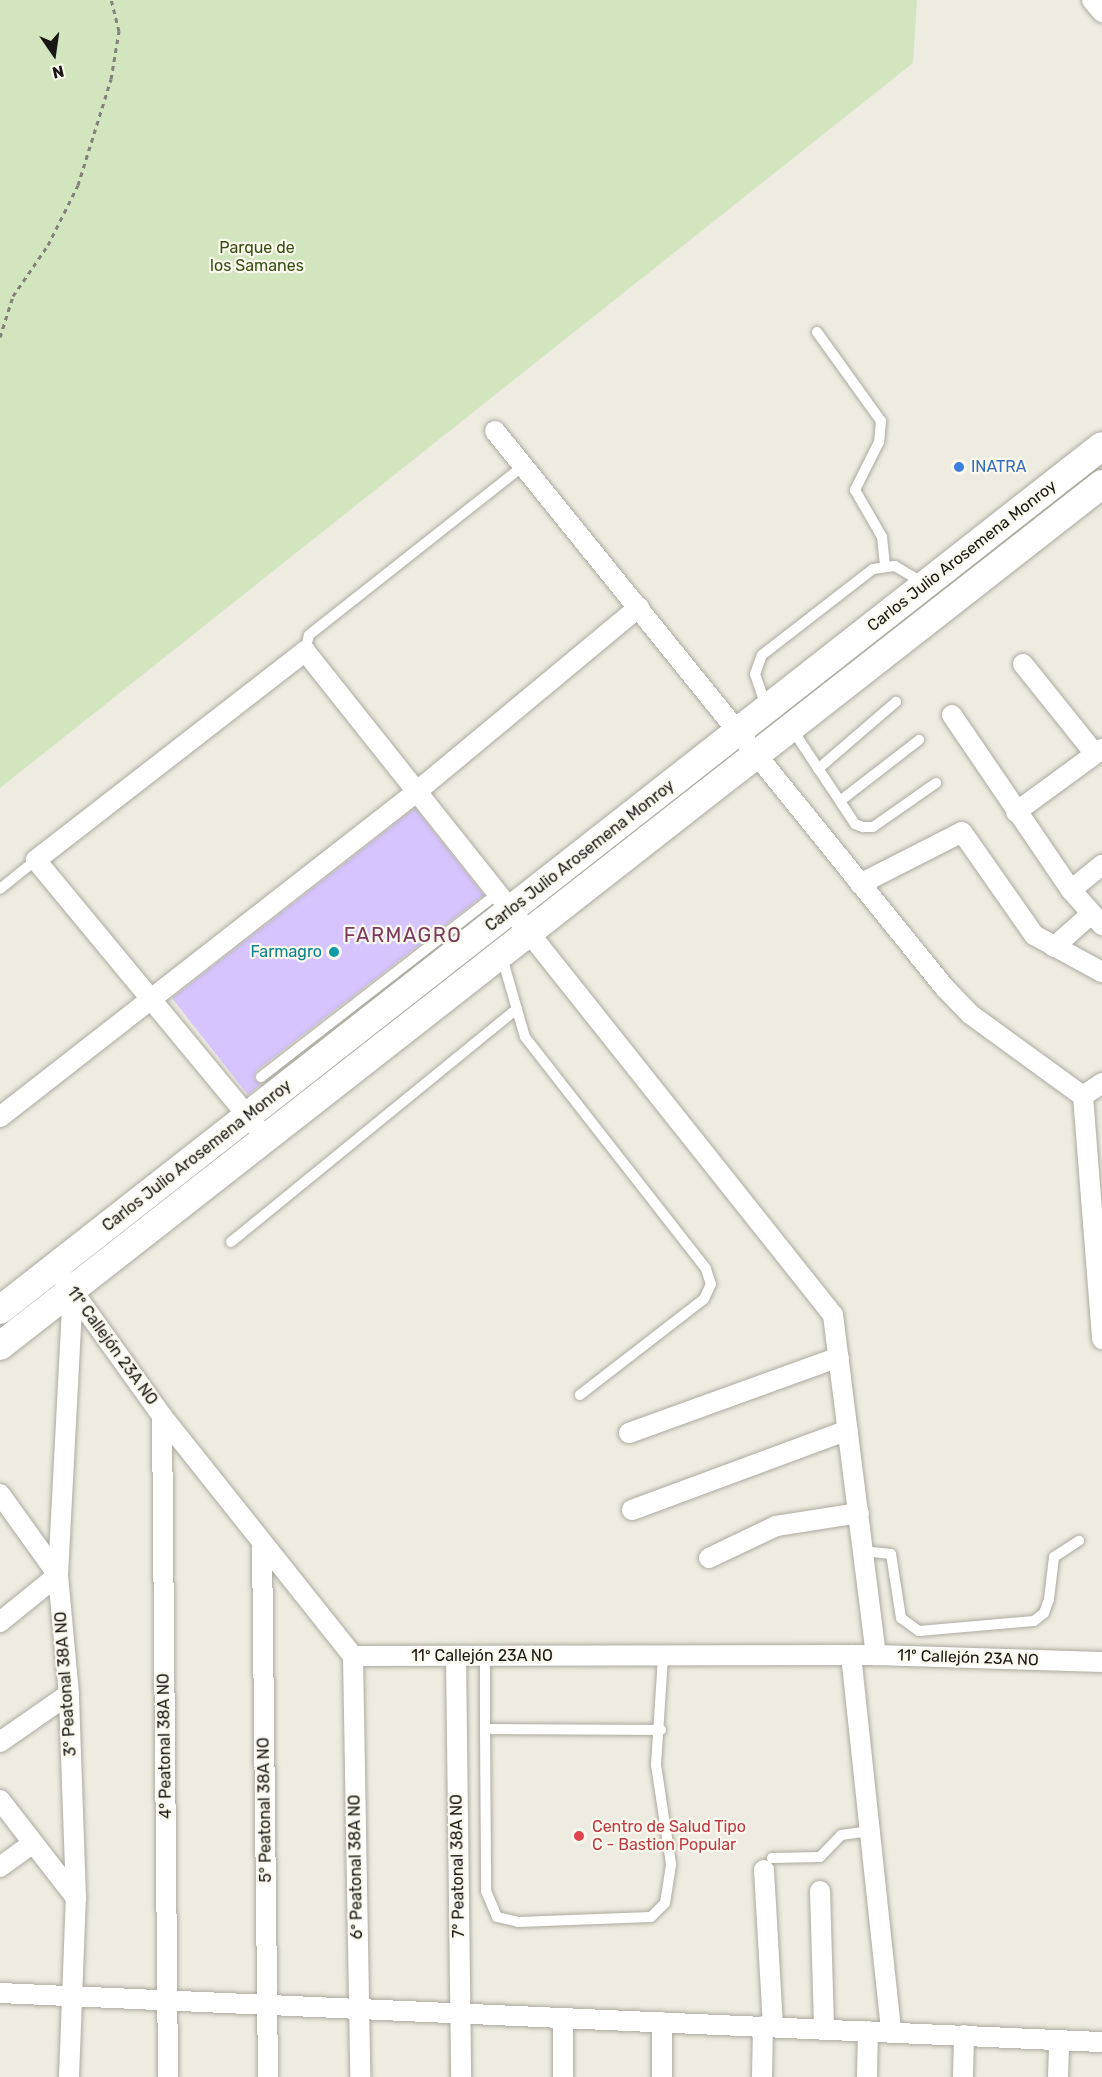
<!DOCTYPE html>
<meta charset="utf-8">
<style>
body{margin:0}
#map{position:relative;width:1102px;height:2077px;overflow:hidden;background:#eeebe1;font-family:Rubik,sans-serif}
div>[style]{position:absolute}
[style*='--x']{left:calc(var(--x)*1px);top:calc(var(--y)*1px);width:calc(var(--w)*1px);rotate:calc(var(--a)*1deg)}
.green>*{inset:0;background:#d2e5be}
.building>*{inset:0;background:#d6c4fe}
.path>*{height:3px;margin-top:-1.5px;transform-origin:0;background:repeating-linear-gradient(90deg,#83817a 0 4.5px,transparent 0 9px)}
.roads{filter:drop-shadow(0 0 2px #acaaa0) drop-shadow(0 0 2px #acaaa0)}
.service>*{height:10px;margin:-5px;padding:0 5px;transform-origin:5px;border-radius:5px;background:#fff}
.minor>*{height:20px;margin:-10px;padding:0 10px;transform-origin:10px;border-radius:10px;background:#fff}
.secondary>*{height:28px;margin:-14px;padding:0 14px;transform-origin:14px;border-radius:14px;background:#fff}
.dots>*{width:16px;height:16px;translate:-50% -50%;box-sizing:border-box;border:3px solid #fbf9ee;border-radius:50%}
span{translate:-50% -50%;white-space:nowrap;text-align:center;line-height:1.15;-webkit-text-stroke:4.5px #fbf9ee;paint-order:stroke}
.park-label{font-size:16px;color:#364e12}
.shop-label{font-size:16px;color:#366cbe}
.left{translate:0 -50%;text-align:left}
.street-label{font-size:16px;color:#181714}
.culture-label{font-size:16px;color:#0d838f}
.right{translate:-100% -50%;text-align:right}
.health-label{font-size:16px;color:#be3a42}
.quarter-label{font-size:20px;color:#7b3a5d;letter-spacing:1.5px}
.north{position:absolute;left:24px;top:24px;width:60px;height:60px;-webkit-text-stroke:4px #fbf9ee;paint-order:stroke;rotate:167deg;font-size:16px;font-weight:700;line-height:24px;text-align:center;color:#181714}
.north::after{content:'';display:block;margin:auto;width:21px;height:27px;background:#181714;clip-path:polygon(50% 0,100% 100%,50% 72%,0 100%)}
</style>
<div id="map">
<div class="green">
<div style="clip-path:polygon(0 0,917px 0,913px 63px,0 788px)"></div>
</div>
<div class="building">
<div style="clip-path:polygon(415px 808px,484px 895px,256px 1071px,254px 1079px,261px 1084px,248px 1095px,172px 998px)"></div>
</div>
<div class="path">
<div style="--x:0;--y:337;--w:43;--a:-72.4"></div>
<div style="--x:13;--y:296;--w:62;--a:-55.5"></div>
<div style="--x:48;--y:245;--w:67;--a:-63.4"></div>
<div style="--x:78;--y:185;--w:111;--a:-72.7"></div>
<div style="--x:111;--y:79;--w:49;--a:-80.5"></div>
<div style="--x:119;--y:31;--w:32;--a:-104"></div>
</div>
<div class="roads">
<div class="service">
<div style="--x:817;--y:332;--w:110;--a:54.3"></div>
<div style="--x:881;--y:421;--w:21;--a:95"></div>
<div style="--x:879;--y:442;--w:54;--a:116.6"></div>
<div style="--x:855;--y:490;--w:54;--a:60.1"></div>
<div style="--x:882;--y:537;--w:28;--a:84"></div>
<div style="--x:305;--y:651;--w:16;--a:-76"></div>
<div style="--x:309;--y:635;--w:273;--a:-38.3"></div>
<div style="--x:766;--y:706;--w:34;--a:-109"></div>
<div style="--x:755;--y:674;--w:20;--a:-70"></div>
<div style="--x:762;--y:655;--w:140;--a:-37.8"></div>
<div style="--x:873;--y:569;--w:22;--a:-8"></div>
<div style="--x:895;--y:566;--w:33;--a:31"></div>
<div style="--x:792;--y:729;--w:114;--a:56.4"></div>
<div style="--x:855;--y:824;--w:9;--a:21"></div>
<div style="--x:863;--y:827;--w:10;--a:0"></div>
<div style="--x:873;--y:827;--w:77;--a:-34.9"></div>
<div style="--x:818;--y:769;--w:103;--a:-40.7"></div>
<div style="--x:840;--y:801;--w:100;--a:-37.7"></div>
<div style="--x:0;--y:889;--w:46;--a:-38.9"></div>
<div style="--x:501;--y:954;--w:86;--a:73.9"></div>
<div style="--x:525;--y:1037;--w:294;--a:52"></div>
<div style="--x:706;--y:1269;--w:16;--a:72"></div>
<div style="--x:711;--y:1284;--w:17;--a:115"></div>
<div style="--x:704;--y:1299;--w:157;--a:142.3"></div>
<div style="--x:261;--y:1077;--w:297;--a:-37.8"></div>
<div style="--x:231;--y:1242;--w:369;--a:-39.2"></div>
<div style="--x:863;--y:1551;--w:28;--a:6"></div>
<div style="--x:891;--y:1554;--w:65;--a:81.1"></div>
<div style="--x:901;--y:1618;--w:22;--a:36"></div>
<div style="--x:919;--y:1631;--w:115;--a:-5"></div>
<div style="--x:1034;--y:1621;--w:13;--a:-39"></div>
<div style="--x:1044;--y:1613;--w:15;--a:-70"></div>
<div style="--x:1049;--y:1599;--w:42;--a:-83.2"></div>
<div style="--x:1054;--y:1557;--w:30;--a:-33"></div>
<div style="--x:485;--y:1656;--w:73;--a:90"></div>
<div style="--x:485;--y:1729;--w:176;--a:0.3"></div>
<div style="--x:485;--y:1729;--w:162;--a:89.6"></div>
<div style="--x:486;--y:1891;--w:28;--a:67"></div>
<div style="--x:497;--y:1917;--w:22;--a:13"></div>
<div style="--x:518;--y:1922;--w:133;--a:-2.2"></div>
<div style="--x:651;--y:1917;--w:20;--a:-45"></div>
<div style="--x:665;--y:1903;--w:39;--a:-81"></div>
<div style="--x:671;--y:1864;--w:100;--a:-98.6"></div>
<div style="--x:656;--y:1765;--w:109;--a:-86.3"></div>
<div style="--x:772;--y:1858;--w:48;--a:-1.2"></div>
<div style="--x:820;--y:1857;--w:30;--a:-46"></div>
<div style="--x:841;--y:1835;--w:29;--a:-8"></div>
</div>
<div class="minor">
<div style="--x:1092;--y:0;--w:16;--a:50"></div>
<div style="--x:495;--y:431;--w:716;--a:51.07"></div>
<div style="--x:945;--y:988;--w:36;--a:46"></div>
<div style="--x:970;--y:1014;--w:140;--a:36"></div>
<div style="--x:1083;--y:1096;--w:23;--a:-34"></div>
<div style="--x:1023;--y:664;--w:115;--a:51.3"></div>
<div style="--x:952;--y:715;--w:212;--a:55.8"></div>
<div style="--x:1071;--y:890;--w:47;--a:48.5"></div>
<div style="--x:1016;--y:812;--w:107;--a:-36.2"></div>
<div style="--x:860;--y:884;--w:114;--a:-27"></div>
<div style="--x:962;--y:832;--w:126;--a:55"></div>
<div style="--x:1034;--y:935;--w:77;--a:28.6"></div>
<div style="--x:1071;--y:890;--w:40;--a:-39"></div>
<div style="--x:1054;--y:947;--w:48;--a:-41.6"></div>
<div style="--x:1083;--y:1096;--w:244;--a:85.5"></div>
<div style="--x:0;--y:1117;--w:526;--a:-37.98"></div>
<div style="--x:415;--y:793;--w:291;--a:-39.7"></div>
<div style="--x:255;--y:1125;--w:344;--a:-129.6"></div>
<div style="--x:36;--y:860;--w:341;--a:-37.8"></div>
<div style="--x:305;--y:651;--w:848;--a:51.51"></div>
<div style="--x:833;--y:1315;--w:343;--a:82.8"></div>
<div style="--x:64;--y:1279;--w:168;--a:54.4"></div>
<div style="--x:162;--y:1416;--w:307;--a:51.5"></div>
<div style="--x:353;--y:1656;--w:523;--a:-0.11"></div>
<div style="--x:876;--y:1655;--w:226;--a:1.8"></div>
<div style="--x:162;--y:1416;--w:661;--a:89.48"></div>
<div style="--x:629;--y:1433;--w:223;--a:-19.9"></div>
<div style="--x:0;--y:1494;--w:100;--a:54.4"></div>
<div style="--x:58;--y:1575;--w:75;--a:141"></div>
<div style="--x:632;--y:1510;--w:230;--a:-20.3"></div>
<div style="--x:262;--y:1542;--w:535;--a:89.36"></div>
<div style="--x:709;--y:1558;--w:74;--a:-25.5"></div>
<div style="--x:776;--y:1526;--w:84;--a:-8.9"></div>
<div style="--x:851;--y:1655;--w:379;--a:83.9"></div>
<div style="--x:353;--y:1656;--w:421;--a:89"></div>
<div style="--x:456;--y:1656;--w:421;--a:89.3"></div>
<div style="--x:0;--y:1742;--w:84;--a:-34.8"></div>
<div style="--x:0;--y:1800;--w:124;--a:52.2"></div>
<div style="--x:0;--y:1867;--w:41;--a:-36"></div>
<div style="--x:764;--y:1870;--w:157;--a:86.7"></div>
<div style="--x:820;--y:1891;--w:138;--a:88.3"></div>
<div style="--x:0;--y:1993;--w:1103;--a:2.55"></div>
<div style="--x:563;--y:2018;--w:59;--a:90"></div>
<div style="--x:69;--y:2077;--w:179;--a:-87.8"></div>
<div style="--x:76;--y:1898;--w:204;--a:-92"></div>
<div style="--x:69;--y:1694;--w:120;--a:-95.3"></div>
<div style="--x:58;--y:1575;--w:284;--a:-87"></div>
<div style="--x:662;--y:2077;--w:55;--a:-90"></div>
<div style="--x:762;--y:2077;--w:51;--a:-88.9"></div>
<div style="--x:867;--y:2077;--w:46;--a:-88.8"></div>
<div style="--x:963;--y:2077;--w:42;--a:-88.6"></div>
<div style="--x:1058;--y:2077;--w:36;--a:-88"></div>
</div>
<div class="secondary">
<div style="--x:0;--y:1310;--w:1400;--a:-38.1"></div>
<div style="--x:0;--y:1346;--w:1399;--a:-38.03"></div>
</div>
</div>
<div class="dots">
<div style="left:959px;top:467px;background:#3f7fe0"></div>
<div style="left:334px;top:952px;background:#0f9aa8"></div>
<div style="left:579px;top:1836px;background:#e0444e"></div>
</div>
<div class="park-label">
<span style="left:257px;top:257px">Parque de<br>los Samanes</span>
</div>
<div class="shop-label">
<span class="left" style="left:971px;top:467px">INATRA</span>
</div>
<div class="street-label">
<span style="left:962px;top:556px;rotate:-38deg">Carlos Julio Arosemena Monroy</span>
<span style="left:580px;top:856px;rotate:-38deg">Carlos Julio Arosemena Monroy</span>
<span style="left:197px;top:1156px;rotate:-38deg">Carlos Julio Arosemena Monroy</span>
<span style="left:112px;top:1346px;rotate:54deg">11º Callejón 23A NO</span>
<span style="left:482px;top:1656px">11º Callejón 23A NO</span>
<span style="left:968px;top:1658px;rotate:2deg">11º Callejón 23A NO</span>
<span style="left:66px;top:1684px;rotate:-94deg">3° Peatonal 38A NO</span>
<span style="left:165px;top:1746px;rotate:-91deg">4° Peatonal 38A NO</span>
<span style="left:265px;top:1810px;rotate:-91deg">5° Peatonal 38A NO</span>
<span style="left:458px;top:1866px;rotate:-91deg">7° Peatonal 38A NO</span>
<span style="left:356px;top:1867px;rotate:-91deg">6º Peatonal 38A NO</span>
</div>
<div class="culture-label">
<span class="right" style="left:322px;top:952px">Farmagro</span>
</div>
<div class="health-label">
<span class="left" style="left:592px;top:1836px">Centro de Salud Tipo<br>C - Bastion Popular</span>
</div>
<div class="quarter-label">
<span style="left:403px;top:935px">FARMAGRO</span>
</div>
<div class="north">N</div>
</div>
